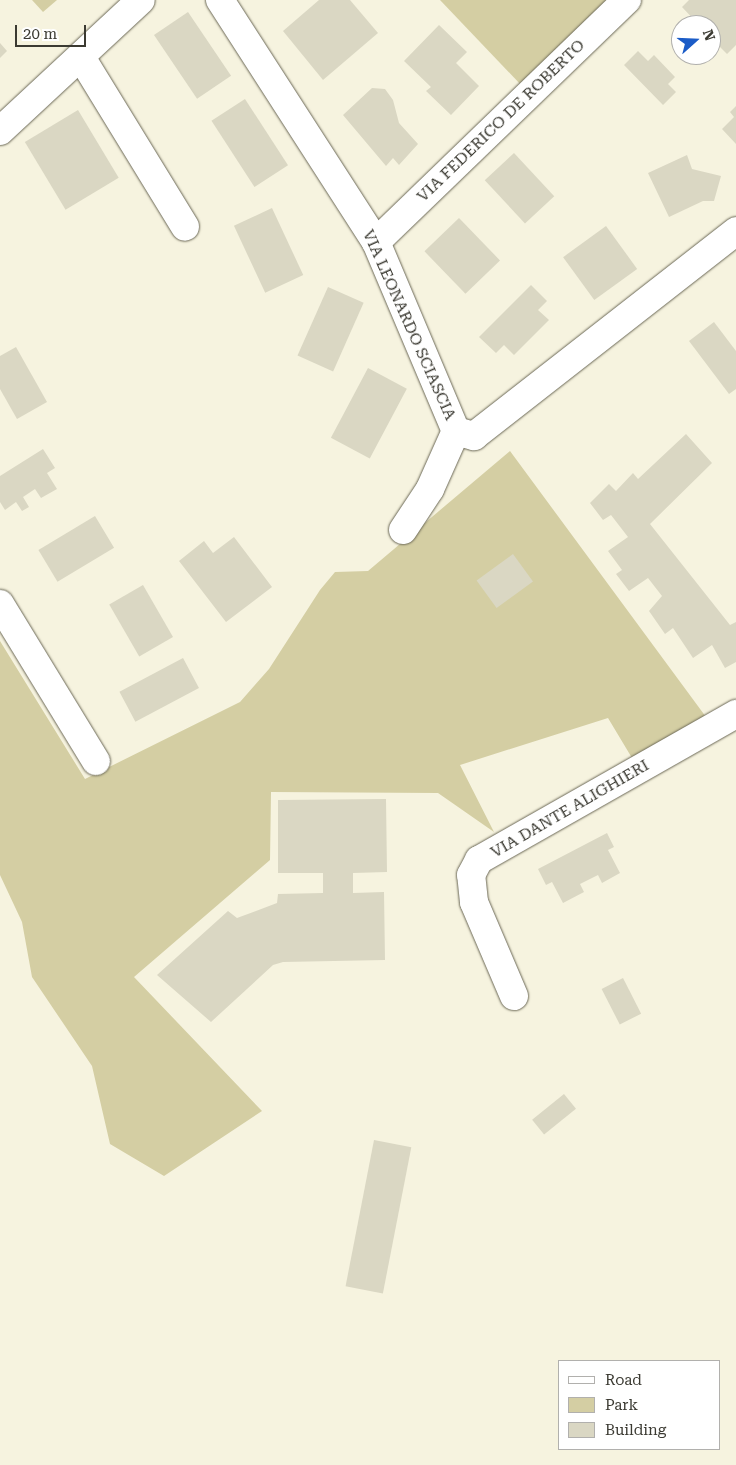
<!DOCTYPE html>
<style>
body{margin:0}
#map{position:relative;width:736px;height:1465px;overflow:hidden;background:#f6f3df;font-family:"Roboto Serif",serif}
div>[style]{position:absolute}
[style*='--x']{left:calc(var(--x)*1px);top:calc(var(--y)*1px);width:calc(var(--w)*1px);rotate:calc(var(--a)*1deg)}
.green>*{inset:0;background:#d4cea3}
.building>*{inset:0;background:#dad7c3;transform-origin:0 0}
.roads{filter:drop-shadow(0 0 1px #6b6856) drop-shadow(0 0 1px #6b6856)}
.minor>*{height:28px;margin:-14px;padding:0 14px;transform-origin:14px;border-radius:14px;background:#fff}
span{translate:-50% -50%;white-space:nowrap;text-align:center;line-height:1.15;-webkit-text-stroke:5px #fff;paint-order:stroke}
.street-label{font-size:16px;color:#3b3a32}
.legend{position:absolute;left:558px;top:1360px;width:162px;height:90px;box-sizing:border-box;background:#fff;border:1px solid #b1b0ad;margin:0;padding:6px 9px;list-style:none;font-size:15px;color:#3b3a32}
.legend li{display:flex;align-items:center;gap:10px;height:25px}
.legend b{width:25px;border:1px solid #b1b0ad}
.north{position:absolute;left:671px;top:15px;width:50px;height:50px;box-sizing:border-box;background:#fff;border:1px solid #b1b0ad;border-radius:50%;rotate:70deg;font-size:14px;font-weight:700;line-height:20px;text-align:center;color:#3b3a32}
.north::after{content:'';display:block;margin:auto;width:18px;height:22px;background:#1b5cc7;clip-path:polygon(50% 0,100% 100%,50% 72%,0 100%)}
.scale{position:absolute;left:15px;top:25px;width:71px;height:22px;box-sizing:border-box;border:2px solid #3b3a32;border-top:0;padding-left:6px;font-size:15px;line-height:18px;white-space:nowrap;color:#3b3a32;-webkit-text-stroke:4px #fff;paint-order:stroke}
</style>
<div id="map">
<div class="green">
<div style="clip-path:polygon(32px 0,57px 0,43px 12px)"></div>
<div style="clip-path:polygon(440px 0,611px 0,522px 86px)"></div>
<div style="clip-path:polygon(510px 451px,706px 717px,632px 758px,608px 718px,460px 765px,494px 832px,438px 793px,271px 792px,270px 860px,134px 977px,262px 1111px,164px 1176px,110px 1144px,92px 1066px,32px 977px,22px 922px,0 875px,0 641px,85px 779px,240px 702px,269px 669px,320px 590px,335px 572px,368px 571px)"></div>
</div>
<div class="building">
<div style="clip-path:polygon(319px 0,350px 0,378px 33px,323px 80px,283px 31px)"></div>
<div style="clip-path:polygon(689px 0,736px 0,736px 45px,727px 54px,711px 38px,711px 25px,699px 25px,682px 7px)"></div>
<div style="left:188px;top:12px;width:77px;height:41px;rotate:56deg"></div>
<div style="clip-path:polygon(439px 25px,467px 52px,456px 63px,479px 86px,451px 115px,426px 91px,431px 87px,404px 61px)"></div>
<div style="clip-path:polygon(0 43px,7px 51px,0 58px)"></div>
<div style="clip-path:polygon(638px 51px,648px 61px,654px 55px,675px 77px,668px 84px,676px 92px,663px 105px,624px 65px)"></div>
<div style="clip-path:polygon(372px 88px,385px 89px,393px 100px,399px 123px,418px 144px,399px 165px,393px 158px,386px 166px,343px 115px)"></div>
<div style="left:245px;top:99px;width:79px;height:40px;rotate:57deg"></div>
<div style="clip-path:polygon(736px 106px,736px 144px,722px 129px,734px 117px,730px 112px)"></div>
<div style="left:78px;top:110px;width:79px;height:62px;rotate:59deg"></div>
<div style="left:514px;top:153px;width:59px;height:40px;rotate:47deg"></div>
<div style="clip-path:polygon(687px 155px,692px 169px,721px 176px,714px 201px,703px 201px,669px 217px,648px 173px)"></div>
<div style="left:272px;top:208px;width:74px;height:42px;rotate:65deg"></div>
<div style="left:459px;top:218px;width:59px;height:48px;rotate:46deg"></div>
<div style="left:606px;top:226px;width:53px;height:53px;rotate:54deg"></div>
<div style="clip-path:polygon(531px 285px,547px 301px,538px 310px,549px 320px,514px 355px,504px 345px,496px 353px,479px 337px)"></div>
<div style="left:328px;top:287px;width:39px;height:75px;rotate:24deg"></div>
<div style="clip-path:polygon(714px 322px,736px 351px,736px 389px,729px 394px,689px 341px)"></div>
<div style="clip-path:polygon(16px 347px,47px 402px,17px 419px,0 389px,0 356px)"></div>
<div style="left:368px;top:368px;width:44px;height:79px;rotate:28deg"></div>
<div style="clip-path:polygon(686px 434px,712px 463px,650px 524px,730px 625px,736px 622px,736px 662px,725px 668px,712px 645px,693px 658px,673px 628px,665px 634px,649px 611px,662px 596px,648px 578px,629px 591px,616px 574px,622px 570px,608px 551px,628px 537px,611px 515px,603px 520px,590px 503px,609px 484px,616px 491px,633px 473px,638px 479px)"></div>
<div style="clip-path:polygon(43px 449px,55px 468px,47px 473px,57px 489px,41px 498px,35px 489px,23px 497px,29px 507px,22px 511px,16px 502px,5px 510px,0 502px,0 476px)"></div>
<div style="left:95px;top:516px;width:37px;height:66px;rotate:59deg"></div>
<div style="clip-path:polygon(234px 537px,272px 587px,226px 622px,179px 561px,204px 541px,213px 553px)"></div>
<div style="left:513px;top:554px;width:34px;height:45px;rotate:54deg"></div>
<div style="left:143px;top:585px;width:60px;height:39px;rotate:60deg"></div>
<div style="left:183px;top:658px;width:34px;height:72px;rotate:62deg"></div>
<div style="clip-path:polygon(386px 799px,387px 872px,353px 873px,353px 893px,384px 892px,385px 960px,283px 962px,273px 965px,211px 1022px,157px 975px,228px 911px,237px 918px,277px 903px,278px 894px,323px 893px,323px 873px,278px 873px,278px 800px)"></div>
<div style="clip-path:polygon(607px 833px,614px 847px,608px 850px,620px 873px,602px 883px,598px 875px,580px 884px,584px 892px,563px 903px,552px 882px,546px 885px,538px 869px)"></div>
<div style="left:623px;top:978px;width:40px;height:24px;rotate:63deg"></div>
<div style="left:564px;top:1094px;width:19px;height:41px;rotate:51deg"></div>
<div style="left:374px;top:1140px;width:38px;height:149px;rotate:11deg"></div>
</div>
<div class="roads">
<div class="minor">
<div style="--x:220;--y:0;--w:288;--a:57.2"></div>
<div style="--x:376;--y:242;--w:205;--a:67.1"></div>
<div style="--x:456;--y:431;--w:19;--a:16"></div>
<div style="--x:474;--y:436;--w:333;--a:-38"></div>
<div style="--x:81;--y:57;--w:199;--a:58.5"></div>
<div style="--x:0;--y:131;--w:192;--a:-42.9"></div>
<div style="--x:376;--y:242;--w:349;--a:-44"></div>
<div style="--x:403;--y:530;--w:49;--a:-56.6"></div>
<div style="--x:430;--y:489;--w:64;--a:-65.9"></div>
<div style="--x:0;--y:604;--w:184;--a:58.6"></div>
<div style="--x:514;--y:996;--w:102;--a:-113.1"></div>
<div style="--x:474;--y:902;--w:27;--a:-96"></div>
<div style="--x:471;--y:875;--w:17;--a:-62"></div>
<div style="--x:479;--y:860;--w:296;--a:-29.6"></div>
</div>
</div>
<div class="street-label">
<span style="left:501px;top:121px;rotate:-44deg">VIA FEDERICO DE ROBERTO</span>
<span style="left:409px;top:325px;rotate:66deg">VIA LEONARDO SCIASCIA</span>
<span style="left:570px;top:809px;rotate:-30deg">VIA DANTE ALIGHIERI</span>
</div>
<ul class="legend">
<li><b style="height:6px;background:#fff"></b>Road</li>
<li><b style="height:14px;background:#d4cea3"></b>Park</li>
<li><b style="height:14px;background:#dad7c3"></b>Building</li>
</ul>
<div class="north">N</div>
<div class="scale">20 m</div>
</div>
